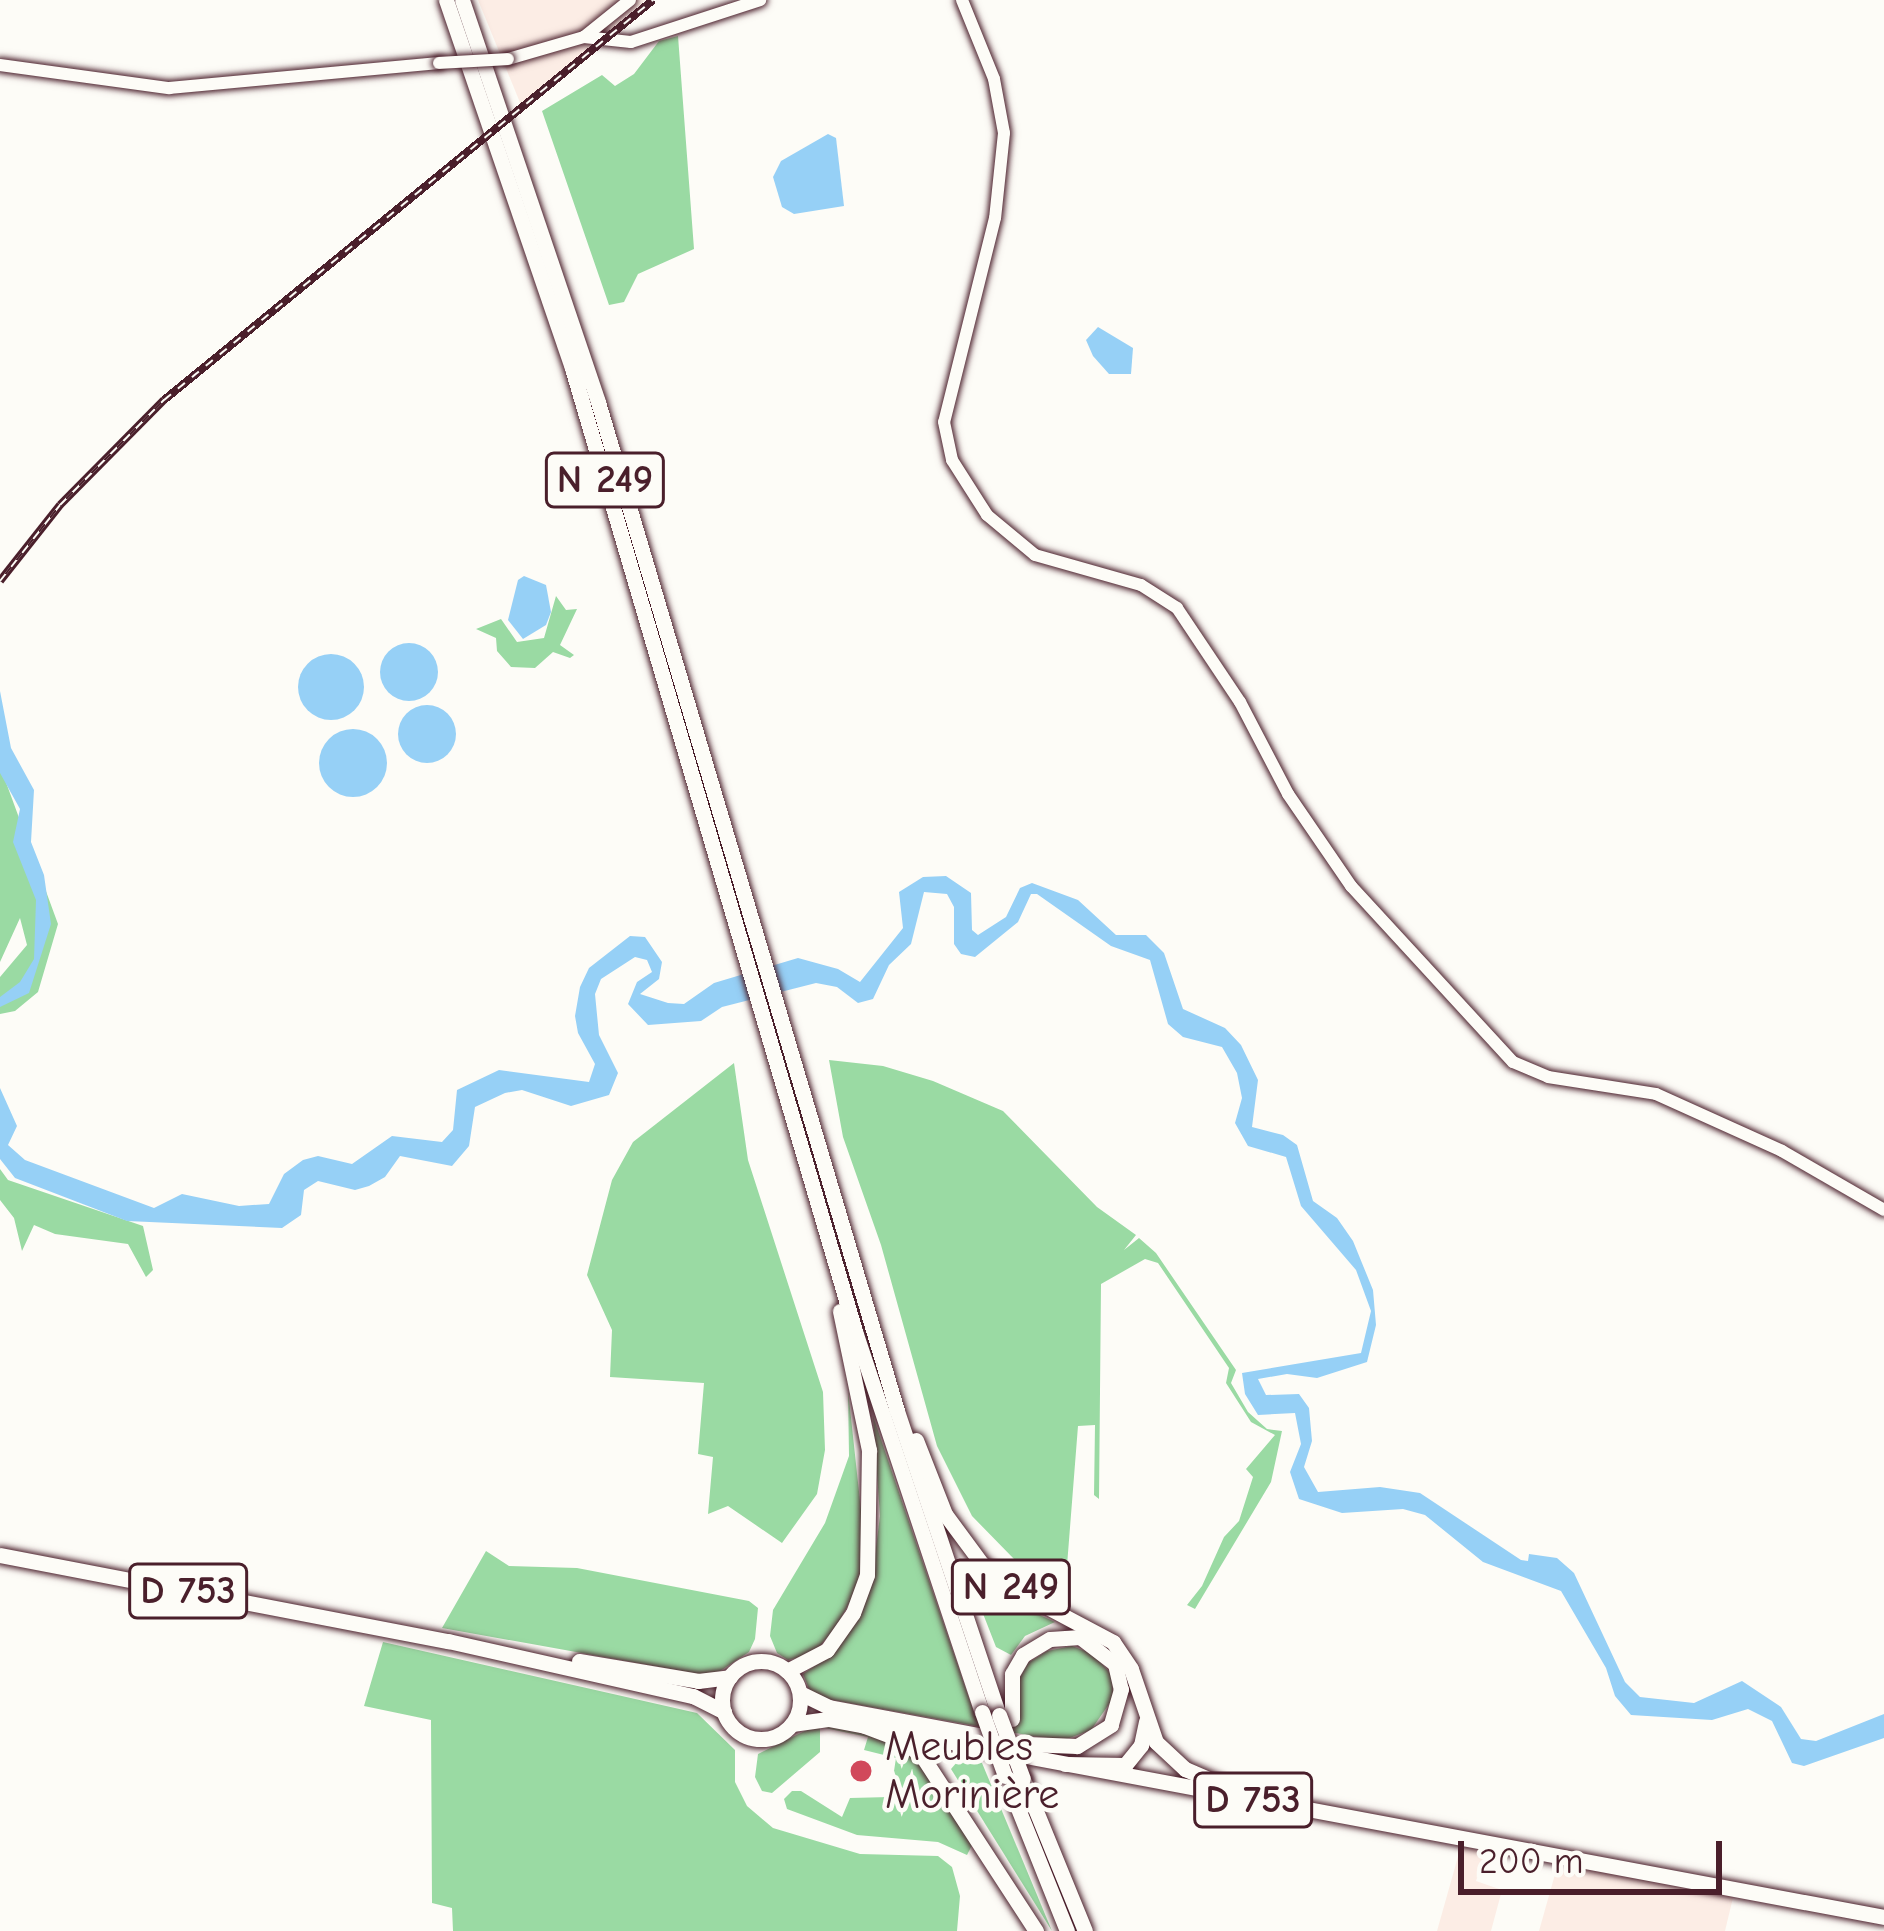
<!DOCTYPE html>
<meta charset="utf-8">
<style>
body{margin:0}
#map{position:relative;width:1884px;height:1931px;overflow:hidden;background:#fdfcf7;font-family:"Comic Neue",sans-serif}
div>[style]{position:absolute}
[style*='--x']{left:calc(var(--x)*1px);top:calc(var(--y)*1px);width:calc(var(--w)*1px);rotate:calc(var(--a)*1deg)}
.built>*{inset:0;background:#fcede5}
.green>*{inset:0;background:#9adaa3}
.water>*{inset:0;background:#96d0f6}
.round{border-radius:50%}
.roads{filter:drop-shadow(0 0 3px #4a1f2b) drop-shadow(0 0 3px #4a1f2b)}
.tertiary>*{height:12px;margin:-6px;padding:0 6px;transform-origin:6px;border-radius:6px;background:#fdfcf7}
.primary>*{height:15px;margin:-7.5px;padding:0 7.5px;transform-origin:7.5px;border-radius:7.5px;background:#fdfcf7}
.primary>.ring{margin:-7.5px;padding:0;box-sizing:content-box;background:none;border:15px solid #fdfcf7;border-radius:50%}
.trunk>*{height:15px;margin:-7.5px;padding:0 7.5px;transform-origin:7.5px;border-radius:7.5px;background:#fdfcf7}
.rail>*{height:8px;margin-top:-4px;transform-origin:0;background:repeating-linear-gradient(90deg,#fdfcf7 0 9px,#4a1f2b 0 18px);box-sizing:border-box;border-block:3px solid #4a1f2b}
.bridges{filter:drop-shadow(0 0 3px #4a1f2b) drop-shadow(0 0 3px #4a1f2b)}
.tertiary-bridge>*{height:12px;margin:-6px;padding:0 6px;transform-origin:6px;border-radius:6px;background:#fdfcf7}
.trunk-bridge>*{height:15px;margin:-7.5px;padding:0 7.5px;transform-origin:7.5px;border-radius:7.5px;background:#fdfcf7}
.dots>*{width:33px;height:33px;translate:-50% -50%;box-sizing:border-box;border:6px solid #fdfcf7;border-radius:50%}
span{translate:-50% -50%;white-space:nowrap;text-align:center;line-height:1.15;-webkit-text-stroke:9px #fdfcf7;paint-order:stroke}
.shield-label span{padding:3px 9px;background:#fdfcf7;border:3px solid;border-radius:9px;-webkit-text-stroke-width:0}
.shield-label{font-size:39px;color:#4a1f2b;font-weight:700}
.poi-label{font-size:42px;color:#4a1f2b}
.left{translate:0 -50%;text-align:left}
.scale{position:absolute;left:1458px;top:1841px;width:264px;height:54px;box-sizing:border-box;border:6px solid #4a1f2b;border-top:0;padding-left:15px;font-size:36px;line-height:42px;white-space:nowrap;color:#4a1f2b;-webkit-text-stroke:9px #fdfcf7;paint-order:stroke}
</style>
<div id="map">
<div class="built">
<div style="clip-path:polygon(478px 0,646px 0,521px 105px)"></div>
<div style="clip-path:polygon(1461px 1846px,1486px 1851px,1476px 1881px,1502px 1890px,1491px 1931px,1437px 1931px)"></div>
<div style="clip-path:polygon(1561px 1853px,1736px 1885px,1725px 1931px,1539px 1931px)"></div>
</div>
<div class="green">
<div style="clip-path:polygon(678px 36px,694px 249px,638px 274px,624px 302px,609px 305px,542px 111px,602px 75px,615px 86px,634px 74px,659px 41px)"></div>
<div style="clip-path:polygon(556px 596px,566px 610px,577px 609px,560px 645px,574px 655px,570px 658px,553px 652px,535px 668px,511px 667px,497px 651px,496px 638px,476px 629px,501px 619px,517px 642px,544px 638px)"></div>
<div style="clip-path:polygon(0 766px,58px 924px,38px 992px,15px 1011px,0 1014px,0 977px,27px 945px,20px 918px,0 962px)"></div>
<div style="clip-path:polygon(829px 1060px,883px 1066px,933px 1081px,1003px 1111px,1097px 1207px,1136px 1235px,1124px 1250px,1139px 1238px,1156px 1253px,1236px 1370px,1231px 1383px,1248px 1412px,1267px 1429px,1282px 1431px,1271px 1482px,1195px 1609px,1187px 1605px,1202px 1586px,1224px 1537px,1239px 1521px,1253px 1477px,1246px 1469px,1275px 1435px,1251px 1422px,1226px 1383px,1229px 1368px,1158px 1263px,1145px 1259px,1101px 1284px,1099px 1499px,1094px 1495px,1095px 1425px,1078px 1426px,1065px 1591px,1014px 1559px,972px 1516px,937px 1446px,881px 1245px,843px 1137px)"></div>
<div style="clip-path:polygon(734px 1063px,748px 1160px,823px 1392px,825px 1450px,817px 1494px,782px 1543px,728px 1506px,708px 1514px,713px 1457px,698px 1454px,704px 1383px,610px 1377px,612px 1330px,587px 1275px,612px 1180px,633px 1142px)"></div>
<div style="clip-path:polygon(0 1169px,8px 1180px,143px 1226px,153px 1270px,146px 1277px,128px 1244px,55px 1234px,34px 1225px,22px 1251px,14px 1218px,0 1200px)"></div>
<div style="clip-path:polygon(848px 1390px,864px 1538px,858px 1587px,836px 1627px,813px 1654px,788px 1660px,777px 1653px,770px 1636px,773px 1610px,825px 1523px,849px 1456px)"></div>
<div style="clip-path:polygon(873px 1416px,975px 1716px,1017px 1719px,1017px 1683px,1028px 1663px,1047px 1651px,1072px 1646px,1093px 1654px,1111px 1674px,1114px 1697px,1091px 1730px,1064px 1740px,1032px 1736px,816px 1697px,809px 1689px,803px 1674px,828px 1657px,862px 1613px,873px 1571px,880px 1516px)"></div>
<div style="clip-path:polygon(486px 1551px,509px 1566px,577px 1568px,749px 1601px,758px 1608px,755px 1639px,749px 1652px,714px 1675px,704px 1675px,442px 1628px)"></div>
<div style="clip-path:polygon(966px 1570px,1014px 1603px,1055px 1622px,1025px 1636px,1011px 1655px,996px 1647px)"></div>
<div style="clip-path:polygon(383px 1642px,697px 1713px,735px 1750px,735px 1782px,747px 1806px,773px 1828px,860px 1854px,938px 1856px,952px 1867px,960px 1896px,957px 1931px,453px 1931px,452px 1908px,432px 1903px,431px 1720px,364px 1706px)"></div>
<div style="clip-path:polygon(819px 1724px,890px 1739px,910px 1749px,973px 1843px,967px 1855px,938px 1842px,857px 1835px,787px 1809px,784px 1799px,792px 1791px,801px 1791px,842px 1817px,850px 1798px,890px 1797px,896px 1758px,864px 1750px,868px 1737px,820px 1727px,820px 1752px,772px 1793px,762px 1791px,755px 1777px,758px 1754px)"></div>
<div style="clip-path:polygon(963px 1755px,982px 1763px,1052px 1931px,951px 1769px)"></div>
</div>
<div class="water">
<div style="clip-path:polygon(828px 134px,836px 138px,844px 206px,794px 214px,782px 207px,773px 177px,781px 161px)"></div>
<div style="clip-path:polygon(1098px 327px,1133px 348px,1131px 374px,1109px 374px,1093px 356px,1086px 340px)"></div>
<div style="clip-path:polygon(524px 576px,546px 585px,551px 612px,546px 625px,523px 639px,508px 620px,518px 580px)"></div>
<div class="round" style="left:380px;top:643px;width:58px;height:58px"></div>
<div class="round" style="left:298px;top:654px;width:66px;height:66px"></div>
<div style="clip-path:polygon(0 691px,11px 748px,34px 790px,31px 842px,44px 875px,51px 924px,29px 993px,0 1007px,0 997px,20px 982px,34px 959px,36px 900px,13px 842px,20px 809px,0 773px)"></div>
<div class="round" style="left:398px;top:705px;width:58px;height:58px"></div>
<div class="round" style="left:319px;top:729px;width:68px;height:68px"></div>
<div style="clip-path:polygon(946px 876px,971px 893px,972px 930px,978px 935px,1006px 917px,1020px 888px,1032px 883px,1078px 900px,1116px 935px,1146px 935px,1164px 953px,1183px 1009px,1225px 1028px,1241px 1045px,1258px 1080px,1252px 1127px,1283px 1135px,1297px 1145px,1313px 1201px,1337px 1218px,1353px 1241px,1373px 1290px,1376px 1325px,1367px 1362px,1317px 1378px,1287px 1374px,1258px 1379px,1266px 1395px,1299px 1394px,1309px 1408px,1312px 1441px,1304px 1467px,1318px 1492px,1380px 1487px,1420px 1493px,1521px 1560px,1528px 1561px,1529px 1554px,1557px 1558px,1574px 1573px,1625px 1682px,1640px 1697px,1694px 1703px,1742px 1681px,1781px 1707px,1801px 1739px,1816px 1741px,1884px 1714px,1884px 1738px,1804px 1766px,1792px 1763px,1772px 1721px,1748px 1709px,1712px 1720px,1631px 1715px,1615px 1696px,1606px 1668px,1561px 1591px,1483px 1562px,1425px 1515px,1403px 1509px,1342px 1513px,1299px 1499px,1290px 1472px,1301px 1444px,1295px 1413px,1258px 1415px,1245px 1394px,1242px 1373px,1361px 1353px,1371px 1311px,1356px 1270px,1301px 1206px,1286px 1157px,1248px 1146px,1235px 1123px,1242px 1098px,1237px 1073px,1222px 1047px,1183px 1037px,1168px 1024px,1150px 960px,1111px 946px,1037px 894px,1031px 894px,1018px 922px,975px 957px,961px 954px,954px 944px,954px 907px,947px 894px,924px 892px,911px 944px,889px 965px,873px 999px,858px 1003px,837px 987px,816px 983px,722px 1007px,701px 1021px,648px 1025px,628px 1004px,637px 982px,652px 972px,647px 960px,635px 957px,601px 979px,595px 994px,599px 1035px,618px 1073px,609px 1095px,571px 1106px,522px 1090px,505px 1093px,475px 1107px,469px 1146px,452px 1166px,400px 1156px,385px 1177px,369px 1186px,355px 1190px,318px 1181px,304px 1190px,301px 1215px,282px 1228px,127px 1221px,15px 1178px,0 1159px,0 1088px,17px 1126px,8px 1145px,25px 1160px,154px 1208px,182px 1194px,239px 1206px,269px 1204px,284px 1174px,303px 1160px,318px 1156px,352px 1164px,392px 1136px,442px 1142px,453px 1130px,457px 1090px,499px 1070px,589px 1082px,595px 1064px,578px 1033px,575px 1016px,580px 987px,589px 968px,630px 936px,645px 937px,662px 962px,659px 979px,640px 994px,668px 1003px,684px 1004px,714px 983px,798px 958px,838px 969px,860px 982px,903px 928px,899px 892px,923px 877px)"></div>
</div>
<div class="roads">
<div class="tertiary">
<div style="--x:962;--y:0;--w:85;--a:67.9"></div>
<div style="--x:994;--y:79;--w:55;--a:79.5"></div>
<div style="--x:1004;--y:133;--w:85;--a:96"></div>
<div style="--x:995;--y:218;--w:210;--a:104"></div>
<div style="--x:944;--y:422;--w:39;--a:78"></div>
<div style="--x:952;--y:460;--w:65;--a:57.5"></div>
<div style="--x:987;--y:515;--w:62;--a:39.8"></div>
<div style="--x:1035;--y:555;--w:110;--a:15.8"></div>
<div style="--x:1141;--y:585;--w:43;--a:32.6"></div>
<div style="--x:1177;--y:608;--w:113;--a:56.2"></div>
<div style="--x:1240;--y:702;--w:104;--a:62.4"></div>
<div style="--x:1288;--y:794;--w:112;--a:55.6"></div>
<div style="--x:1351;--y:886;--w:239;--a:47.4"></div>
<div style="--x:1513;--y:1062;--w:38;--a:23"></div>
<div style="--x:1548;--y:1077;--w:109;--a:8.9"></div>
<div style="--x:1656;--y:1094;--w:138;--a:24.3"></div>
<div style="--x:1782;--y:1151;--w:118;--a:30"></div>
<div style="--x:584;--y:37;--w:59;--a:-38.8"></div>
<div style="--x:508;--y:59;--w:79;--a:-16.1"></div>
<div style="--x:584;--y:37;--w:47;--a:6.1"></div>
<div style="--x:631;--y:42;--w:136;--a:-18"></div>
<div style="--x:0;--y:65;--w:171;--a:7.8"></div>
<div style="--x:169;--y:88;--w:271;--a:-5.3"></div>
</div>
<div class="primary">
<div style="--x:0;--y:1555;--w:456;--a:10.9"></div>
<div style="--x:448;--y:1641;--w:251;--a:12.7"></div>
<div style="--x:693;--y:1696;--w:35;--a:27"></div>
<div style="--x:579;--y:1661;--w:121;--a:9.5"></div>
<div style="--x:698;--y:1681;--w:32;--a:-7"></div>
<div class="ring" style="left:722px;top:1661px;width:63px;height:63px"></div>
<div style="--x:800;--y:1693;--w:32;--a:26"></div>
<div style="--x:829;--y:1707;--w:174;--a:10.6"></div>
<div style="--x:792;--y:1724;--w:36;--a:-8"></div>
<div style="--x:828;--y:1719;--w:1074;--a:10.62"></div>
</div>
<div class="trunk">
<div style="--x:446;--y:0;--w:389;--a:71.1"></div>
<div style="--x:572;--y:368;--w:1004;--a:73.62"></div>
<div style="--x:855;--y:1331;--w:402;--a:71.6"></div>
<div style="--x:462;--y:0;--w:424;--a:71.3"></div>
<div style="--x:598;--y:402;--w:1052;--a:73.49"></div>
<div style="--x:897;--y:1411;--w:321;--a:71.5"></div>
<div style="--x:916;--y:1440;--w:79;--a:68.6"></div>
<div style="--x:945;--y:1514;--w:62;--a:53.5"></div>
<div style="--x:982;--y:1564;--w:44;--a:37.6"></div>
<div style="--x:1017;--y:1591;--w:109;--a:28"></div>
<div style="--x:1113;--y:1642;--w:32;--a:56"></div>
<div style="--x:1131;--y:1669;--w:77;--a:71.1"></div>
<div style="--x:1156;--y:1742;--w:40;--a:43"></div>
<div style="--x:1185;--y:1769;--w:36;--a:23"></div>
<div style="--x:787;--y:1671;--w:45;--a:-27.7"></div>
<div style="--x:827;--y:1650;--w:45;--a:-54.9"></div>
<div style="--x:853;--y:1613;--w:40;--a:-69.8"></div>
<div style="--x:867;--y:1575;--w:125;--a:-89.1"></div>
<div style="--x:869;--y:1450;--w:142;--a:-101.8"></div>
<div style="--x:1012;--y:1719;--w:45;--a:-90"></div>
<div style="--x:1012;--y:1674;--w:22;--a:-60"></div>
<div style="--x:1023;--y:1655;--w:31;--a:-31"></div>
<div style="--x:1050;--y:1639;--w:30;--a:-4"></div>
<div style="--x:1080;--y:1637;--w:44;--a:37.6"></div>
<div style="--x:1115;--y:1664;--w:26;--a:77"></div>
<div style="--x:1121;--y:1689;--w:37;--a:106"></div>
<div style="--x:1111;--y:1725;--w:40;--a:148"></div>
<div style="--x:1077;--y:1746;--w:50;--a:-177.7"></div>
<div style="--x:862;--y:1725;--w:43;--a:20.6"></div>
<div style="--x:902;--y:1740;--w:26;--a:39"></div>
<div style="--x:922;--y:1756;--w:209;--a:56.9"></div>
<div style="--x:1065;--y:1764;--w:60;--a:1"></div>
<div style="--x:1125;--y:1765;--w:26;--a:-51"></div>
<div style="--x:1141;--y:1745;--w:24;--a:-78"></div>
<div style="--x:1005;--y:1776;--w:167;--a:68.2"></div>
<div style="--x:1023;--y:1779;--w:164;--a:67.8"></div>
</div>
</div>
<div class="rail">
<div style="--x:0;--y:581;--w:97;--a:-51.7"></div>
<div style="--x:60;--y:505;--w:148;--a:-45.3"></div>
<div style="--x:164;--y:400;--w:632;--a:-39.28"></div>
</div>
<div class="bridges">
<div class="tertiary-bridge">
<div style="--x:439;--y:63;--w:69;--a:-3.3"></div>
</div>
<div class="trunk-bridge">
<div style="--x:982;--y:1712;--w:68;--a:70.2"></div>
<div style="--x:999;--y:1715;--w:68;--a:69.4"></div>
</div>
</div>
<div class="dots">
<div style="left:861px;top:1771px;background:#d1495b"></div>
</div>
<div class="shield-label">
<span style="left:605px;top:480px">N 249</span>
<span style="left:1011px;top:1587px">N 249</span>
<span style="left:188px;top:1591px">D 753</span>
<span style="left:1253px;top:1800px">D 753</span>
</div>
<div class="poi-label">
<span class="left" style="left:885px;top:1771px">Meubles<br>Morinière</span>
</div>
<div class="scale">200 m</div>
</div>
